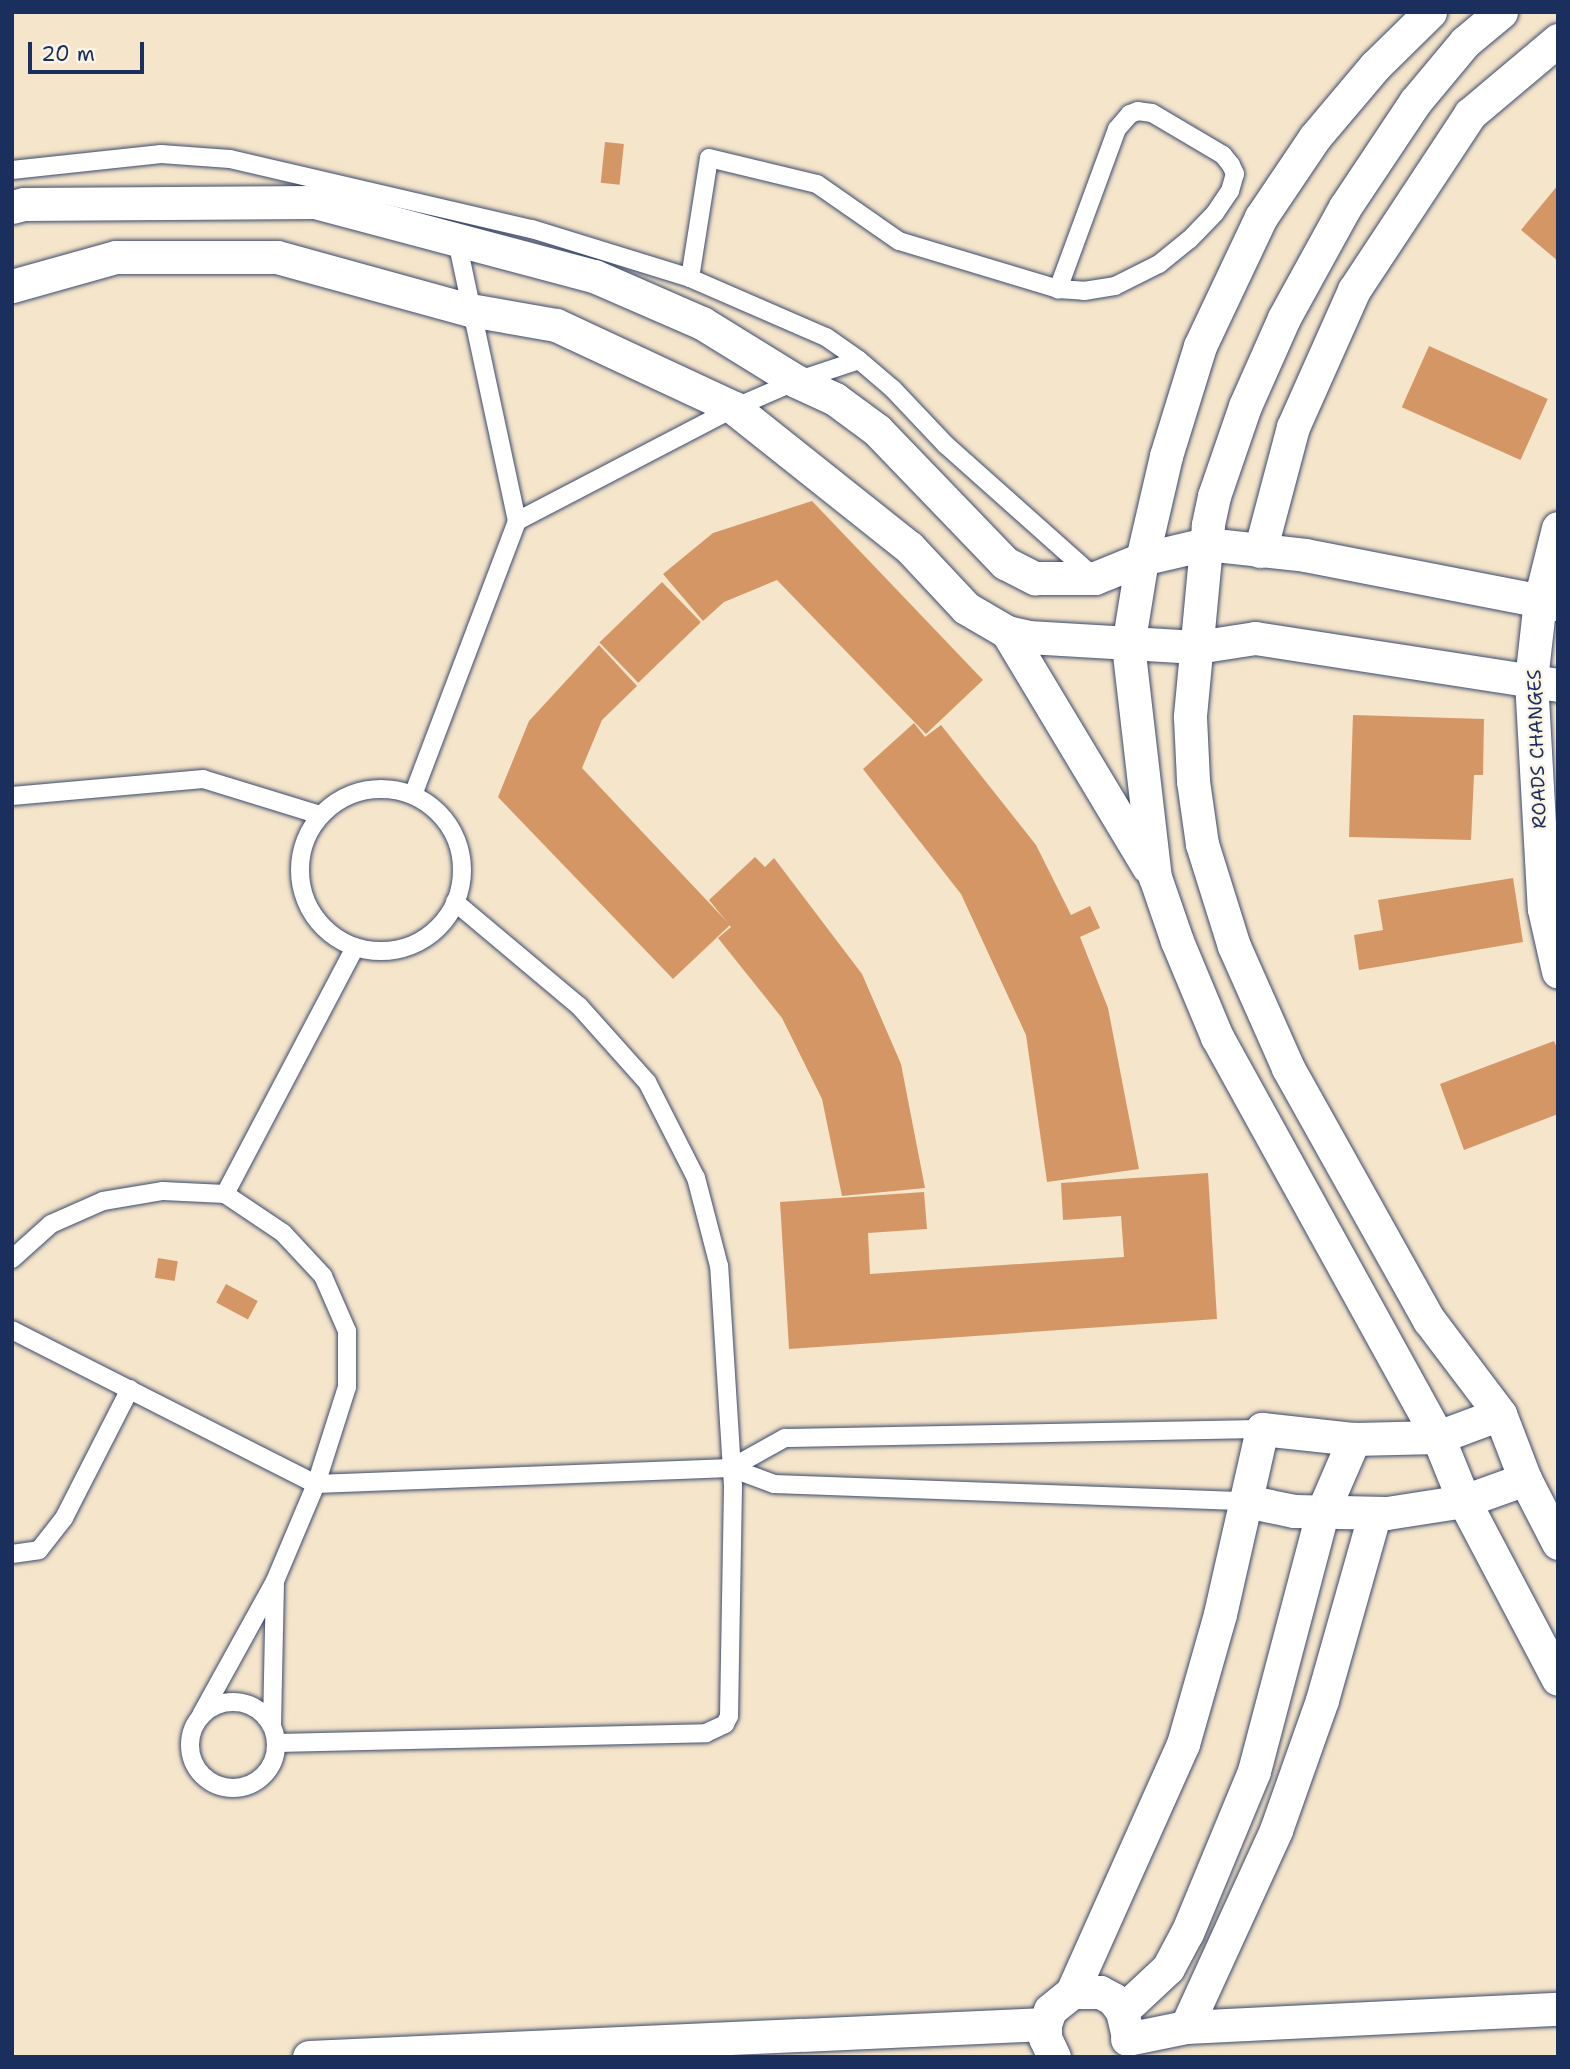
<!DOCTYPE html>
<style>
body{margin:0}
#map{position:relative;width:1570px;height:2069px;overflow:hidden;background:#f5e5ca;font-family:"Shantell Sans",sans-serif}
div>[style]{position:absolute}
[style*='--x']{left:calc(var(--x)*1px);top:calc(var(--y)*1px);width:calc(var(--w)*1px);rotate:calc(var(--a)*1deg)}
.building>*{inset:0;background:#d59666;transform-origin:0 0}
.roads{filter:drop-shadow(0 0 2px #3c4a6e) drop-shadow(0 0 2px #3c4a6e)}
.lane>*{height:18px;margin:-9px;padding:0 9px;transform-origin:9px;border-radius:9px;background:#fff}
.lane>.ring{margin:-9px;padding:0;box-sizing:content-box;background:none;border:18px solid #fff;border-radius:50%}
.street>*{height:33px;margin:-16.5px;padding:0 16.5px;transform-origin:16.5px;border-radius:16.5px;background:#fff}
span{translate:-50% -50%;white-space:nowrap;text-align:center;line-height:1.15;-webkit-text-stroke:5px #fcf5e5;paint-order:stroke}
.street-label{font-size:19px;color:#1b2f5e}
.frame{position:absolute;inset:0;border:14px solid #1b2f5e;pointer-events:none}
.scale{position:absolute;left:28px;top:42px;width:116px;height:32px;box-sizing:border-box;border:4px solid #1b2f5e;border-top:0;padding-left:9px;font-size:21px;line-height:24px;white-space:nowrap;color:#1b2f5e;-webkit-text-stroke:5px #fcf5e5;paint-order:stroke}
</style>
<div id="map">
<div class="building">
<div style="left:605px;top:142px;width:19px;height:41px;rotate:6deg"></div>
<div style="clip-path:polygon(1558px 185px,1558px 261px,1521px 230px)"></div>
<div style="left:1429px;top:346px;width:130px;height:67px;rotate:24deg"></div>
<div style="clip-path:polygon(812px 501px,983px 680px,926px 734px,777px 580px,724px 602px,703px 621px,663px 574px,713px 533px)"></div>
<div style="left:662px;top:582px;width:56px;height:87px;rotate:46deg"></div>
<div style="clip-path:polygon(599px 645px,637px 686px,602px 720px,582px 768px,730px 925px,673px 979px,498px 797px,529px 721px)"></div>
<div style="clip-path:polygon(1353px 715px,1484px 719px,1483px 775px,1474px 775px,1471px 840px,1349px 837px)"></div>
<div style="clip-path:polygon(914px 723px,925px 737px,941px 725px,1036px 845px,1071px 915px,1090px 906px,1100px 928px,1080px 937px,1108px 1008px,1139px 1169px,1047px 1182px,1026px 1035px,961px 894px,863px 769px)"></div>
<div style="clip-path:polygon(755px 857px,765px 867px,774px 858px,862px 974px,901px 1064px,925px 1188px,842px 1196px,822px 1099px,782px 1018px,718px 938px,731px 927px,709px 900px)"></div>
<div style="clip-path:polygon(1513px 878px,1523px 942px,1359px 970px,1354px 935px,1383px 930px,1378px 900px)"></div>
<div style="clip-path:polygon(1554px 1041px,1558px 1050px,1558px 1114px,1464px 1150px,1440px 1084px)"></div>
<div style="clip-path:polygon(1208px 1173px,1217px 1319px,789px 1349px,780px 1202px,924px 1192px,927px 1229px,868px 1233px,870px 1274px,1124px 1257px,1121px 1216px,1063px 1220px,1061px 1183px)"></div>
<div style="left:158px;top:1258px;width:20px;height:20px;rotate:9deg"></div>
<div style="left:226px;top:1284px;width:36px;height:21px;rotate:28deg"></div>
</div>
<div class="roads">
<div class="lane">
<div style="--x:12;--y:170;--w:150;--a:-6.1"></div>
<div style="--x:161;--y:154;--w:69;--a:4.1"></div>
<div style="--x:230;--y:159;--w:310;--a:13.1"></div>
<div style="--x:532;--y:229;--w:165;--a:17.2"></div>
<div style="--x:690;--y:278;--w:148;--a:23.5"></div>
<div style="--x:826;--y:337;--w:40;--a:34.9"></div>
<div style="--x:859;--y:360;--w:45;--a:40.5"></div>
<div style="--x:893;--y:389;--w:77;--a:46.6"></div>
<div style="--x:946;--y:445;--w:195;--a:41.7"></div>
<div style="--x:690;--y:278;--w:121;--a:-81"></div>
<div style="--x:709;--y:158;--w:111;--a:13.5"></div>
<div style="--x:817;--y:184;--w:100;--a:34.8"></div>
<div style="--x:899;--y:241;--w:166;--a:16.8"></div>
<div style="--x:1058;--y:289;--w:26;--a:4"></div>
<div style="--x:1084;--y:291;--w:31;--a:-9"></div>
<div style="--x:1115;--y:286;--w:49;--a:-26.6"></div>
<div style="--x:1159;--y:264;--w:38;--a:-39"></div>
<div style="--x:1189;--y:240;--w:37;--a:-46"></div>
<div style="--x:1215;--y:213;--w:27;--a:-56"></div>
<div style="--x:1230;--y:191;--w:18;--a:-74"></div>
<div style="--x:1235;--y:174;--w:10;--a:-114"></div>
<div style="--x:1231;--y:165;--w:13;--a:-129"></div>
<div style="--x:1223;--y:155;--w:82;--a:-149.4"></div>
<div style="--x:1152;--y:113;--w:14;--a:-172"></div>
<div style="--x:1138;--y:111;--w:9;--a:159"></div>
<div style="--x:1130;--y:114;--w:20;--a:131"></div>
<div style="--x:1117;--y:129;--w:171;--a:110.2"></div>
<div style="--x:517;--y:521;--w:245;--a:-27.5"></div>
<div style="--x:734;--y:408;--w:68;--a:-23.5"></div>
<div style="--x:796;--y:381;--w:66;--a:-18.4"></div>
<div class="ring" style="left:300px;top:789px;width:144px;height:144px"></div>
<div style="--x:413;--y:795;--w:293;--a:-69.2"></div>
<div style="--x:517;--y:521;--w:290;--a:-102.1"></div>
<div style="--x:12;--y:796;--w:192;--a:-5.1"></div>
<div style="--x:203;--y:779;--w:122;--a:17.1"></div>
<div style="--x:225;--y:1194;--w:279;--a:-62.2"></div>
<div style="--x:12;--y:1259;--w:52;--a:-41.9"></div>
<div style="--x:51;--y:1224;--w:57;--a:-23.9"></div>
<div style="--x:103;--y:1201;--w:61;--a:-9.5"></div>
<div style="--x:163;--y:1191;--w:62;--a:2.8"></div>
<div style="--x:225;--y:1194;--w:70;--a:33.9"></div>
<div style="--x:283;--y:1233;--w:59;--a:47.1"></div>
<div style="--x:323;--y:1276;--w:60;--a:66.4"></div>
<div style="--x:347;--y:1331;--w:56;--a:90"></div>
<div style="--x:347;--y:1387;--w:102;--a:107.7"></div>
<div style="--x:316;--y:1484;--w:105;--a:112.9"></div>
<div style="--x:275;--y:1581;--w:153;--a:118.9"></div>
<div style="--x:12;--y:1330;--w:341;--a:26.9"></div>
<div style="--x:316;--y:1484;--w:415;--a:-2.2"></div>
<div style="--x:731;--y:1468;--w:46;--a:20.4"></div>
<div style="--x:774;--y:1484;--w:472;--a:2.1"></div>
<div style="--x:731;--y:1468;--w:62;--a:-29.1"></div>
<div style="--x:785;--y:1438;--w:477;--a:-1.1"></div>
<div style="--x:12;--y:1554;--w:27;--a:-8"></div>
<div style="--x:39;--y:1550;--w:41;--a:-52"></div>
<div style="--x:64;--y:1518;--w:145;--a:-62.9"></div>
<div class="ring" style="left:190px;top:1702px;width:68px;height:68px"></div>
<div style="--x:272;--y:1725;--w:140;--a:-88.8"></div>
<div style="--x:277;--y:1743;--w:429;--a:-1.3"></div>
<div style="--x:706;--y:1733;--w:21;--a:-25"></div>
<div style="--x:725;--y:1724;--w:9;--a:-63"></div>
<div style="--x:729;--y:1716;--w:230;--a:-89"></div>
<div style="--x:733;--y:1486;--w:220;--a:-93.6"></div>
<div style="--x:719;--y:1266;--w:91;--a:-104.6"></div>
<div style="--x:696;--y:1178;--w:108;--a:-117"></div>
<div style="--x:647;--y:1082;--w:102;--a:-131.8"></div>
<div style="--x:579;--y:1006;--w:162;--a:-140"></div>
</div>
<div class="street">
<div style="--x:1430;--y:12;--w:77;--a:135.5"></div>
<div style="--x:1375;--y:66;--w:93;--a:130.2"></div>
<div style="--x:1315;--y:137;--w:97;--a:124"></div>
<div style="--x:1261;--y:217;--w:143;--a:115.3"></div>
<div style="--x:1200;--y:346;--w:115;--a:107.2"></div>
<div style="--x:1166;--y:456;--w:106;--a:103.1"></div>
<div style="--x:1142;--y:559;--w:87;--a:99.2"></div>
<div style="--x:1128;--y:645;--w:234;--a:83.4"></div>
<div style="--x:1155;--y:877;--w:68;--a:71"></div>
<div style="--x:1177;--y:941;--w:104;--a:67.4"></div>
<div style="--x:1217;--y:1037;--w:457;--a:61.1"></div>
<div style="--x:1438;--y:1437;--w:69;--a:67.9"></div>
<div style="--x:1464;--y:1501;--w:201;--a:62.2"></div>
<div style="--x:1501;--y:12;--w:47;--a:140.2"></div>
<div style="--x:1465;--y:42;--w:78;--a:129.8"></div>
<div style="--x:1415;--y:102;--w:126;--a:123.7"></div>
<div style="--x:1345;--y:207;--w:127;--a:118.8"></div>
<div style="--x:1284;--y:318;--w:96;--a:113.9"></div>
<div style="--x:1245;--y:406;--w:95;--a:109"></div>
<div style="--x:1214;--y:496;--w:30;--a:102"></div>
<div style="--x:1208;--y:525;--w:193;--a:95.4"></div>
<div style="--x:1190;--y:717;--w:64;--a:87.3"></div>
<div style="--x:1193;--y:781;--w:64;--a:81.9"></div>
<div style="--x:1202;--y:844;--w:107;--a:72.6"></div>
<div style="--x:1234;--y:946;--w:133;--a:66.1"></div>
<div style="--x:1288;--y:1068;--w:289;--a:60.8"></div>
<div style="--x:1429;--y:1320;--w:118;--a:52.9"></div>
<div style="--x:1500;--y:1414;--w:70;--a:69"></div>
<div style="--x:1525;--y:1479;--w:72;--a:62.7"></div>
<div style="--x:12;--y:207;--w:12;--a:-14"></div>
<div style="--x:24;--y:204;--w:291;--a:-0.4"></div>
<div style="--x:315;--y:202;--w:289;--a:14.9"></div>
<div style="--x:594;--y:276;--w:118;--a:23.5"></div>
<div style="--x:702;--y:323;--w:110;--a:31.7"></div>
<div style="--x:796;--y:381;--w:43;--a:24.8"></div>
<div style="--x:835;--y:399;--w:52;--a:36.4"></div>
<div style="--x:877;--y:430;--w:185;--a:46.1"></div>
<div style="--x:1005;--y:563;--w:34;--a:27"></div>
<div style="--x:1035;--y:578;--w:60;--a:0"></div>
<div style="--x:1095;--y:578;--w:51;--a:-22"></div>
<div style="--x:1142;--y:559;--w:66;--a:-13.2"></div>
<div style="--x:1206;--y:544;--w:100;--a:6.3"></div>
<div style="--x:1305;--y:555;--w:258;--a:11"></div>
<div style="--x:12;--y:286;--w:108;--a:-15.6"></div>
<div style="--x:116;--y:257;--w:161;--a:0"></div>
<div style="--x:277;--y:257;--w:200;--a:15.4"></div>
<div style="--x:470;--y:310;--w:87;--a:9.9"></div>
<div style="--x:556;--y:325;--w:196;--a:25"></div>
<div style="--x:734;--y:408;--w:223;--a:38.5"></div>
<div style="--x:909;--y:547;--w:83;--a:46.9"></div>
<div style="--x:966;--y:608;--w:48;--a:30.3"></div>
<div style="--x:1007;--y:632;--w:22;--a:13"></div>
<div style="--x:1028;--y:637;--w:169;--a:3.4"></div>
<div style="--x:1197;--y:647;--w:59;--a:-8.8"></div>
<div style="--x:1255;--y:638;--w:307;--a:8.8"></div>
<div style="--x:1558;--y:528;--w:74;--a:104"></div>
<div style="--x:1540;--y:600;--w:81;--a:96.4"></div>
<div style="--x:1531;--y:680;--w:229;--a:86.8"></div>
<div style="--x:1544;--y:909;--w:64;--a:77.3"></div>
<div style="--x:1260;--y:551;--w:128;--a:-75.1"></div>
<div style="--x:1293;--y:427;--w:150;--a:-66"></div>
<div style="--x:1354;--y:290;--w:211;--a:-56.6"></div>
<div style="--x:1470;--y:114;--w:115;--a:-40.1"></div>
<div style="--x:1007;--y:632;--w:274;--a:59"></div>
<div style="--x:1246;--y:1501;--w:49;--a:11.8"></div>
<div style="--x:1294;--y:1511;--w:93;--a:1.2"></div>
<div style="--x:1387;--y:1513;--w:78;--a:-8.9"></div>
<div style="--x:1464;--y:1501;--w:65;--a:-19.8"></div>
<div style="--x:1072;--y:1992;--w:272;--a:-65.9"></div>
<div style="--x:1183;--y:1744;--w:135;--a:-74.1"></div>
<div style="--x:1220;--y:1614;--w:190;--a:-77.2"></div>
<div style="--x:1262;--y:1429;--w:93;--a:6.2"></div>
<div style="--x:1354;--y:1439;--w:84;--a:-1.4"></div>
<div style="--x:1438;--y:1437;--w:66;--a:-20.4"></div>
<div style="--x:1122;--y:2011;--w:63;--a:-43.1"></div>
<div style="--x:1168;--y:1968;--w:40;--a:-62"></div>
<div style="--x:1187;--y:1933;--w:175;--a:-67.5"></div>
<div style="--x:1254;--y:1771;--w:267;--a:-75.2"></div>
<div style="--x:1322;--y:1513;--w:81;--a:-66.6"></div>
<div style="--x:1186;--y:2027;--w:217;--a:-65.4"></div>
<div style="--x:1276;--y:1830;--w:138;--a:-70.5"></div>
<div style="--x:1322;--y:1700;--w:194;--a:-74.2"></div>
<div style="--x:1127;--y:2039;--w:60;--a:-11.5"></div>
<div style="--x:1186;--y:2027;--w:372;--a:-2.8"></div>
<div style="--x:309;--y:2057;--w:737;--a:-2.57"></div>
<div style="--x:1054;--y:2057;--w:21;--a:-115"></div>
<div style="--x:1045;--y:2038;--w:14;--a:-90"></div>
<div style="--x:1045;--y:2024;--w:15;--a:-70"></div>
<div style="--x:1050;--y:2010;--w:28;--a:-39"></div>
<div style="--x:1072;--y:1992;--w:28;--a:0"></div>
<div style="--x:1100;--y:1992;--w:15;--a:28"></div>
<div style="--x:1113;--y:1999;--w:15;--a:53"></div>
<div style="--x:1122;--y:2011;--w:23;--a:77"></div>
</div>
</div>
<div class="street-label">
<span style="left:1537px;top:749px;rotate:-92deg">ROADS CHANGES</span>
</div>
<div class="frame"></div>
<div class="scale">20 m</div>
</div>
